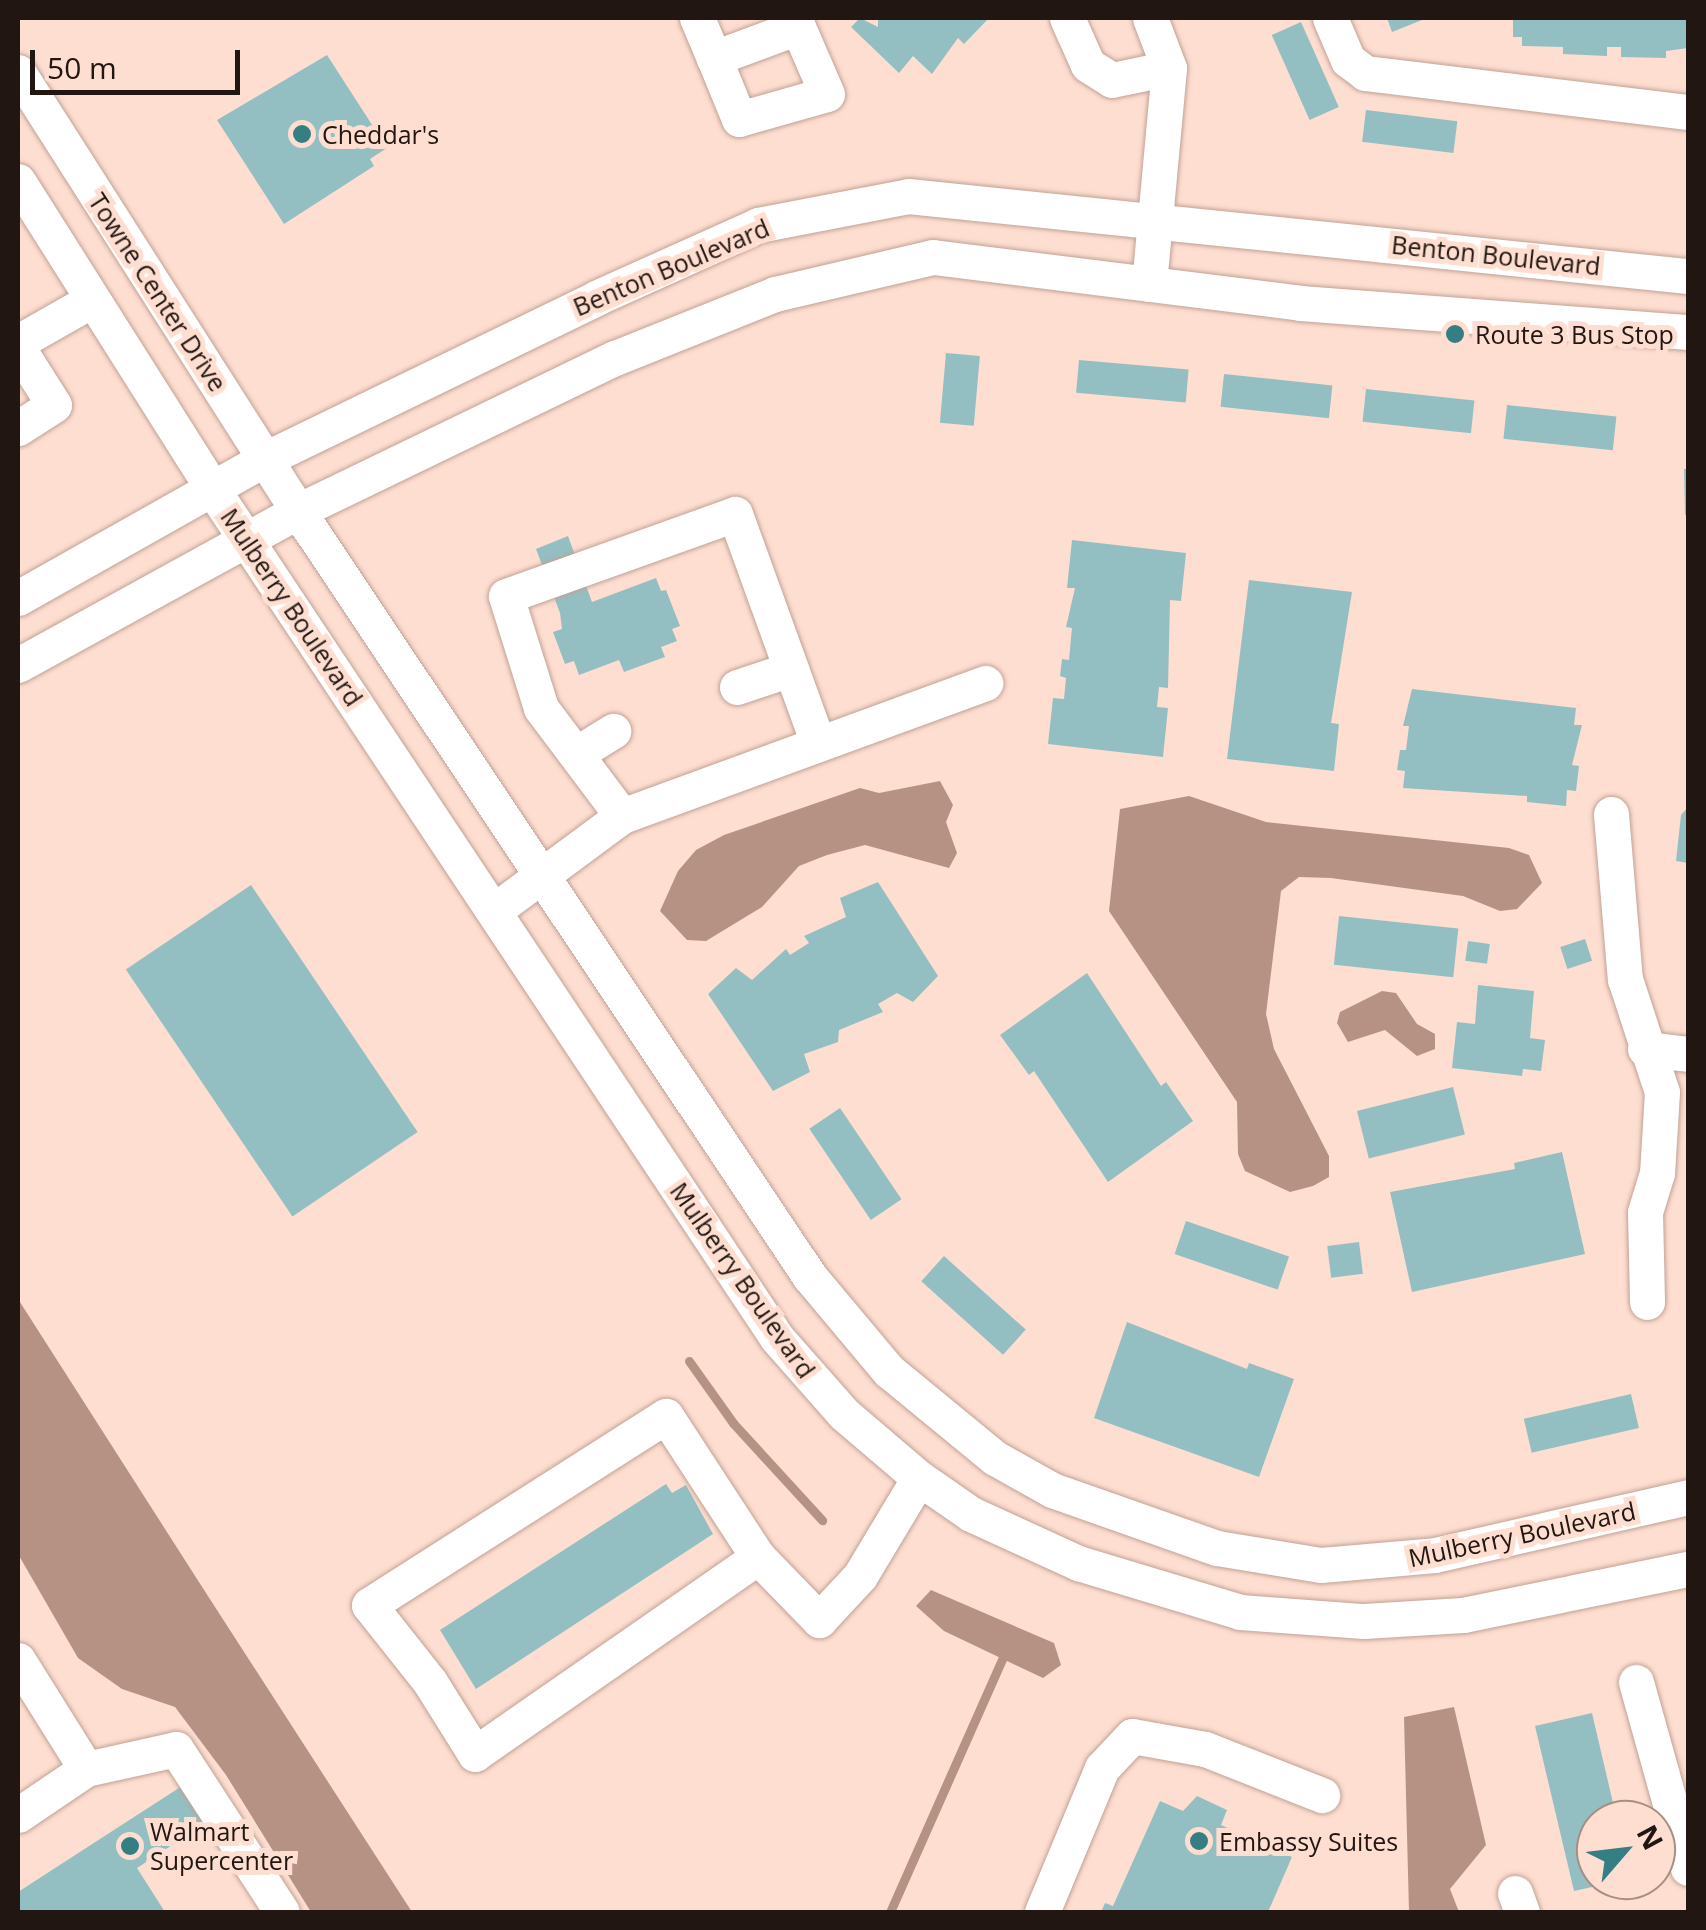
<!DOCTYPE html>
<style>
body{margin:0}
#map{position:relative;width:1706px;height:1930px;overflow:hidden;background:#feded1;font-family:"Open Sans",sans-serif}
div>[style]{position:absolute}
[style*='--x']{left:calc(var(--x)*1px);top:calc(var(--y)*1px);width:calc(var(--w)*1px);rotate:calc(var(--a)*1deg)}
.water>*{inset:0;background:#b59284}
.stream>*{height:9px;margin:-4.5px;padding:0 4.5px;transform-origin:4.5px;border-radius:4.5px;background:#b59284}
.building>*{inset:0;background:#93bfc3;transform-origin:0 0}
.roads{filter:drop-shadow(0 0 2px #c0a296) drop-shadow(0 0 2px #c0a296)}
.minor>*{height:35px;margin:-17.5px;padding:0 17.5px;transform-origin:17.5px;border-radius:17.5px;background:#fff}
.dots>*{width:28px;height:28px;translate:-50% -50%;box-sizing:border-box;border:5px solid #feded1;border-radius:50%}
span{translate:-50% -50%;white-space:nowrap;text-align:center;line-height:1.15;-webkit-text-stroke:10px #feded1;paint-order:stroke}
.poi-label{font-size:25px;color:#211611}
.left{translate:0 -50%;text-align:left}
.street-label{font-size:25px;color:#211611}
.frame{position:absolute;inset:0;border:20px solid #211611;pointer-events:none}
.north{position:absolute;left:1576px;top:1800px;width:100px;height:100px;box-sizing:border-box;background:#feded1;border:2px solid #a68e84;border-radius:50%;rotate:62deg;font-size:28px;font-weight:700;line-height:40px;text-align:center;color:#211611}
.north::after{content:'';display:block;margin:auto;width:35px;height:45px;background:#357e84;clip-path:polygon(50% 0,100% 100%,50% 72%,0 100%)}
.scale{position:absolute;left:30px;top:50px;width:210px;height:45px;box-sizing:border-box;border:5px solid #211611;border-top:0;padding-left:12px;font-size:30px;line-height:35px;white-space:nowrap;color:#211611;-webkit-text-stroke:8px #feded1;paint-order:stroke}
</style>
<div id="map">
<div class="water">
<div style="clip-path:polygon(940px 781px,953px 805px,946px 822px,957px 853px,949px 868px,865px 845px,827px 855px,799px 866px,762px 907px,706px 941px,687px 940px,660px 911px,678px 871px,696px 850px,724px 835px,860px 788px,879px 793px)"></div>
<div style="clip-path:polygon(1189px 796px,1266px 822px,1509px 848px,1529px 855px,1542px 883px,1517px 909px,1500px 911px,1463px 896px,1331px 878px,1299px 877px,1281px 891px,1266px 1014px,1274px 1049px,1329px 1156px,1329px 1177px,1313px 1186px,1290px 1192px,1245px 1171px,1238px 1154px,1237px 1102px,1109px 911px,1120px 809px)"></div>
<div style="clip-path:polygon(1382px 991px,1396px 993px,1417px 1024px,1435px 1034px,1435px 1049px,1417px 1056px,1385px 1030px,1348px 1042px,1337px 1023px,1340px 1012px)"></div>
<div style="clip-path:polygon(18px 1299px,197px 1579px,412px 1912px,311px 1912px,226px 1775px,175px 1707px,122px 1689px,78px 1658px,18px 1554px)"></div>
<div style="clip-path:polygon(931px 1590px,1054px 1643px,1061px 1665px,1043px 1678px,944px 1631px,916px 1606px)"></div>
<div style="clip-path:polygon(1454px 1707px,1486px 1845px,1450px 1889px,1459px 1912px,1409px 1912px,1404px 1717px)"></div>
</div>
<div class="stream">
<div style="--x:689;--y:1361;--w:76;--a:54.6"></div>
<div style="--x:733;--y:1423;--w:132;--a:47.5"></div>
<div style="--x:890;--y:1912;--w:277;--a:-66.1"></div>
</div>
<div class="building">
<div style="clip-path:polygon(860px 18px,878px 27px,878px 18px,989px 18px,964px 44px,958px 38px,932px 74px,913px 56px,899px 73px,851px 27px)"></div>
<div style="clip-path:polygon(1387px 18px,1427px 18px,1392px 32px)"></div>
<div style="clip-path:polygon(1513px 18px,1688px 18px,1688px 48px,1666px 51px,1666px 58px,1621px 57px,1621px 47px,1607px 47px,1607px 56px,1563px 54px,1563px 47px,1522px 46px,1522px 37px,1513px 37px)"></div>
<div style="left:1301px;top:22px;width:93px;height:32px;rotate:66deg"></div>
<div style="clip-path:polygon(327px 55px,387px 148px,370px 159px,374px 166px,284px 224px,217px 120px)"></div>
<div style="left:1366px;top:110px;width:92px;height:32px;rotate:7deg"></div>
<div style="left:946px;top:353px;width:34px;height:70px;rotate:5deg"></div>
<div style="left:1079px;top:360px;width:110px;height:33px;rotate:5deg"></div>
<div style="left:1224px;top:374px;width:109px;height:33px;rotate:6deg"></div>
<div style="left:1366px;top:389px;width:109px;height:33px;rotate:6deg"></div>
<div style="left:1507px;top:405px;width:110px;height:34px;rotate:6deg"></div>
<div style="clip-path:polygon(1684px 469px,1688px 469px,1688px 515px,1685px 515px)"></div>
<div style="clip-path:polygon(568px 536px,592px 602px,656px 578px,661px 591px,666px 590px,680px 626px,672px 629px,677px 641px,661px 647px,665px 657px,624px 672px,619px 660px,579px 675px,574px 661px,565px 664px,553px 632px,562px 629px,560px 613px,536px 549px)"></div>
<div style="clip-path:polygon(1072px 540px,1186px 553px,1181px 601px,1170px 600px,1168px 688px,1159px 687px,1157px 707px,1168px 708px,1163px 757px,1048px 744px,1053px 698px,1064px 699px,1066px 678px,1060px 676px,1062px 659px,1069px 660px,1072px 628px,1066px 627px,1075px 588px,1067px 588px)"></div>
<div style="clip-path:polygon(1249px 580px,1352px 592px,1331px 723px,1339px 724px,1334px 771px,1227px 759px)"></div>
<div style="clip-path:polygon(1412px 689px,1576px 708px,1574px 725px,1582px 725px,1572px 765px,1579px 766px,1576px 791px,1567px 790px,1566px 806px,1527px 802px,1527px 796px,1403px 788px,1405px 771px,1397px 770px,1400px 750px,1406px 750px,1409px 726px,1403px 726px)"></div>
<div style="clip-path:polygon(1688px 807px,1688px 863px,1676px 861px,1681px 815px)"></div>
<div style="clip-path:polygon(878px 882px,938px 976px,913px 1002px,897px 993px,878px 1004px,883px 1012px,839px 1030px,838px 1042px,804px 1054px,810px 1072px,773px 1091px,708px 994px,736px 968px,752px 980px,786px 949px,790px 955px,809px 943px,804px 936px,846px 917px,840px 898px)"></div>
<div style="left:251px;top:885px;width:298px;height:151px;rotate:56deg"></div>
<div style="left:1339px;top:916px;width:120px;height:49px;rotate:6deg"></div>
<div style="left:1585px;top:939px;width:23px;height:26px;rotate:72deg"></div>
<div style="left:1468px;top:941px;width:22px;height:20px;rotate:8deg"></div>
<div style="clip-path:polygon(1087px 973px,1161px 1086px,1166px 1082px,1193px 1121px,1108px 1182px,1034px 1071px,1029px 1075px,1000px 1035px)"></div>
<div style="clip-path:polygon(1478px 985px,1534px 991px,1530px 1038px,1545px 1040px,1541px 1071px,1523px 1069px,1522px 1076px,1452px 1068px,1457px 1022px,1475px 1024px)"></div>
<div style="left:1453px;top:1087px;width:49px;height:99px;rotate:76deg"></div>
<div style="left:840px;top:1108px;width:110px;height:37px;rotate:56deg"></div>
<div style="clip-path:polygon(1562px 1152px,1585px 1254px,1412px 1292px,1390px 1192px,1515px 1169px,1514px 1163px)"></div>
<div style="left:1186px;top:1221px;width:109px;height:35px;rotate:19deg"></div>
<div style="left:1359px;top:1242px;width:32px;height:32px;rotate:83deg"></div>
<div style="left:944px;top:1256px;width:110px;height:34px;rotate:42deg"></div>
<div style="clip-path:polygon(1127px 1322px,1247px 1369px,1249px 1363px,1294px 1379px,1259px 1477px,1094px 1418px)"></div>
<div style="left:1631px;top:1394px;width:35px;height:110px;rotate:77deg"></div>
<div style="clip-path:polygon(666px 1484px,672px 1493px,686px 1485px,713px 1534px,476px 1689px,440px 1630px)"></div>
<div style="clip-path:polygon(1592px 1713px,1617px 1820px,1596px 1820px,1596px 1880px,1615px 1882px,1574px 1891px,1535px 1726px)"></div>
<div style="clip-path:polygon(182px 1786px,206px 1823px,137px 1868px,165px 1912px,18px 1912px,18px 1892px)"></div>
<div style="clip-path:polygon(1197px 1796px,1227px 1810px,1221px 1825px,1292px 1857px,1268px 1912px,1101px 1912px,1105px 1903px,1113px 1906px,1160px 1801px,1183px 1811px)"></div>
</div>
<div class="roads">
<div class="minor">
<div style="--x:697;--y:18;--w:43;--a:67"></div>
<div style="--x:714;--y:58;--w:66;--a:67.7"></div>
<div style="--x:739;--y:119;--w:91;--a:-15.9"></div>
<div style="--x:827;--y:94;--w:73;--a:-113.4"></div>
<div style="--x:798;--y:27;--w:90;--a:159.7"></div>
<div style="--x:1067;--y:18;--w:51;--a:65.9"></div>
<div style="--x:1088;--y:65;--w:28;--a:32"></div>
<div style="--x:1112;--y:80;--w:58;--a:-11.9"></div>
<div style="--x:1330;--y:18;--w:46;--a:66.8"></div>
<div style="--x:1348;--y:60;--w:21;--a:37"></div>
<div style="--x:1365;--y:73;--w:325;--a:6.9"></div>
<div style="--x:18;--y:72;--w:521;--a:57.47"></div>
<div style="--x:298;--y:511;--w:921;--a:56.24"></div>
<div style="--x:810;--y:1277;--w:123;--a:50"></div>
<div style="--x:889;--y:1371;--w:137;--a:39.4"></div>
<div style="--x:995;--y:1458;--w:65;--a:29.3"></div>
<div style="--x:1052;--y:1490;--w:175;--a:19.4"></div>
<div style="--x:1217;--y:1548;--w:105;--a:9.3"></div>
<div style="--x:1321;--y:1565;--w:114;--a:-5"></div>
<div style="--x:1435;--y:1555;--w:260;--a:-12.9"></div>
<div style="--x:18;--y:181;--w:365;--a:57.7"></div>
<div style="--x:213;--y:490;--w:1018;--a:56.37"></div>
<div style="--x:777;--y:1338;--w:101;--a:48.6"></div>
<div style="--x:844;--y:1414;--w:99;--a:40.5"></div>
<div style="--x:919;--y:1478;--w:63;--a:34.7"></div>
<div style="--x:971;--y:1514;--w:118;--a:24.6"></div>
<div style="--x:1078;--y:1563;--w:169;--a:16.8"></div>
<div style="--x:1240;--y:1612;--w:124;--a:4.2"></div>
<div style="--x:1364;--y:1621;--w:99;--a:-3.5"></div>
<div style="--x:1463;--y:1615;--w:230;--a:-11.6"></div>
<div style="--x:1149;--y:284;--w:217;--a:-84.7"></div>
<div style="--x:1169;--y:68;--w:53;--a:-110.8"></div>
<div style="--x:18;--y:342;--w:85;--a:-29.6"></div>
<div style="--x:18;--y:348;--w:67;--a:57.7"></div>
<div style="--x:54;--y:405;--w:43;--a:147.4"></div>
<div style="--x:18;--y:598;--w:283;--a:-29.4"></div>
<div style="--x:265;--y:459;--w:370;--a:-25.9"></div>
<div style="--x:598;--y:297;--w:175;--a:-24.2"></div>
<div style="--x:758;--y:225;--w:153;--a:-10.9"></div>
<div style="--x:908;--y:196;--w:784;--a:5.86"></div>
<div style="--x:18;--y:665;--w:320;--a:-28.8"></div>
<div style="--x:298;--y:511;--w:352;--a:-25.8"></div>
<div style="--x:615;--y:358;--w:172;--a:-21.8"></div>
<div style="--x:775;--y:294;--w:162;--a:-13.2"></div>
<div style="--x:933;--y:257;--w:371;--a:7.1"></div>
<div style="--x:1301;--y:303;--w:388;--a:4.3"></div>
<div style="--x:737;--y:687;--w:57;--a:-18.4"></div>
<div style="--x:576;--y:754;--w:44;--a:-31.9"></div>
<div style="--x:1611;--y:814;--w:166;--a:85.2"></div>
<div style="--x:1625;--y:979;--w:119;--a:71.9"></div>
<div style="--x:1662;--y:1092;--w:81;--a:93.5"></div>
<div style="--x:1657;--y:1173;--w:41;--a:107.1"></div>
<div style="--x:1645;--y:1212;--w:90;--a:88.7"></div>
<div style="--x:622;--y:816;--w:135;--a:-126.9"></div>
<div style="--x:541;--y:708;--w:117;--a:-107.4"></div>
<div style="--x:506;--y:596;--w:243;--a:-19.7"></div>
<div style="--x:735;--y:514;--w:244;--a:70.1"></div>
<div style="--x:495;--y:910;--w:158;--a:-36.5"></div>
<div style="--x:622;--y:816;--w:387;--a:-20.1"></div>
<div style="--x:1645;--y:1049;--w:43;--a:6.6"></div>
<div style="--x:758;--y:1557;--w:345;--a:145.2"></div>
<div style="--x:475;--y:1754;--w:85;--a:-122"></div>
<div style="--x:430;--y:1682;--w:98;--a:-128.4"></div>
<div style="--x:369;--y:1605;--w:352;--a:-32.5"></div>
<div style="--x:666;--y:1416;--w:168;--a:56.9"></div>
<div style="--x:758;--y:1557;--w:88;--a:45.9"></div>
<div style="--x:819;--y:1620;--w:60;--a:-47"></div>
<div style="--x:860;--y:1576;--w:114;--a:-59"></div>
<div style="--x:18;--y:1660;--w:128;--a:58"></div>
<div style="--x:86;--y:1769;--w:82;--a:145.9"></div>
<div style="--x:1636;--y:1682;--w:193;--a:74.4"></div>
<div style="--x:86;--y:1769;--w:92;--a:-12.5"></div>
<div style="--x:176;--y:1749;--w:194;--a:57"></div>
<div style="--x:1515;--y:1893;--w:20;--a:70"></div>
<div style="--x:1042;--y:1912;--w:156;--a:-67.4"></div>
<div style="--x:1102;--y:1768;--w:44;--a:-46.8"></div>
<div style="--x:1132;--y:1736;--w:74;--a:10.1"></div>
<div style="--x:1205;--y:1749;--w:126;--a:21.5"></div>
</div>
</div>
<div class="dots">
<div style="left:302px;top:134px;background:#357e84"></div>
<div style="left:1455px;top:334px;background:#357e84"></div>
<div style="left:1199px;top:1841px;background:#357e84"></div>
<div style="left:130px;top:1846px;background:#357e84"></div>
</div>
<div class="poi-label">
<span class="left" style="left:322px;top:134px">Cheddar's</span>
<span class="left" style="left:1475px;top:334px">Route 3 Bus Stop</span>
<span class="left" style="left:150px;top:1846px">Walmart<br>Supercenter</span>
<span class="left" style="left:1219px;top:1841px">Embassy Suites</span>
</div>
<div class="street-label">
<span style="left:1496px;top:255px;rotate:6deg">Benton Boulevard</span>
<span style="left:671px;top:267px;rotate:-23deg">Benton Boulevard</span>
<span style="left:158px;top:292px;rotate:57deg">Towne Center Drive</span>
<span style="left:292px;top:607px;rotate:56deg">Mulberry Boulevard</span>
<span style="left:743px;top:1280px;rotate:55deg">Mulberry Boulevard</span>
<span style="left:1522px;top:1534px;rotate:-12deg">Mulberry Boulevard</span>
</div>
<div class="frame"></div>
<div class="north">N</div>
<div class="scale">50 m</div>
</div>
